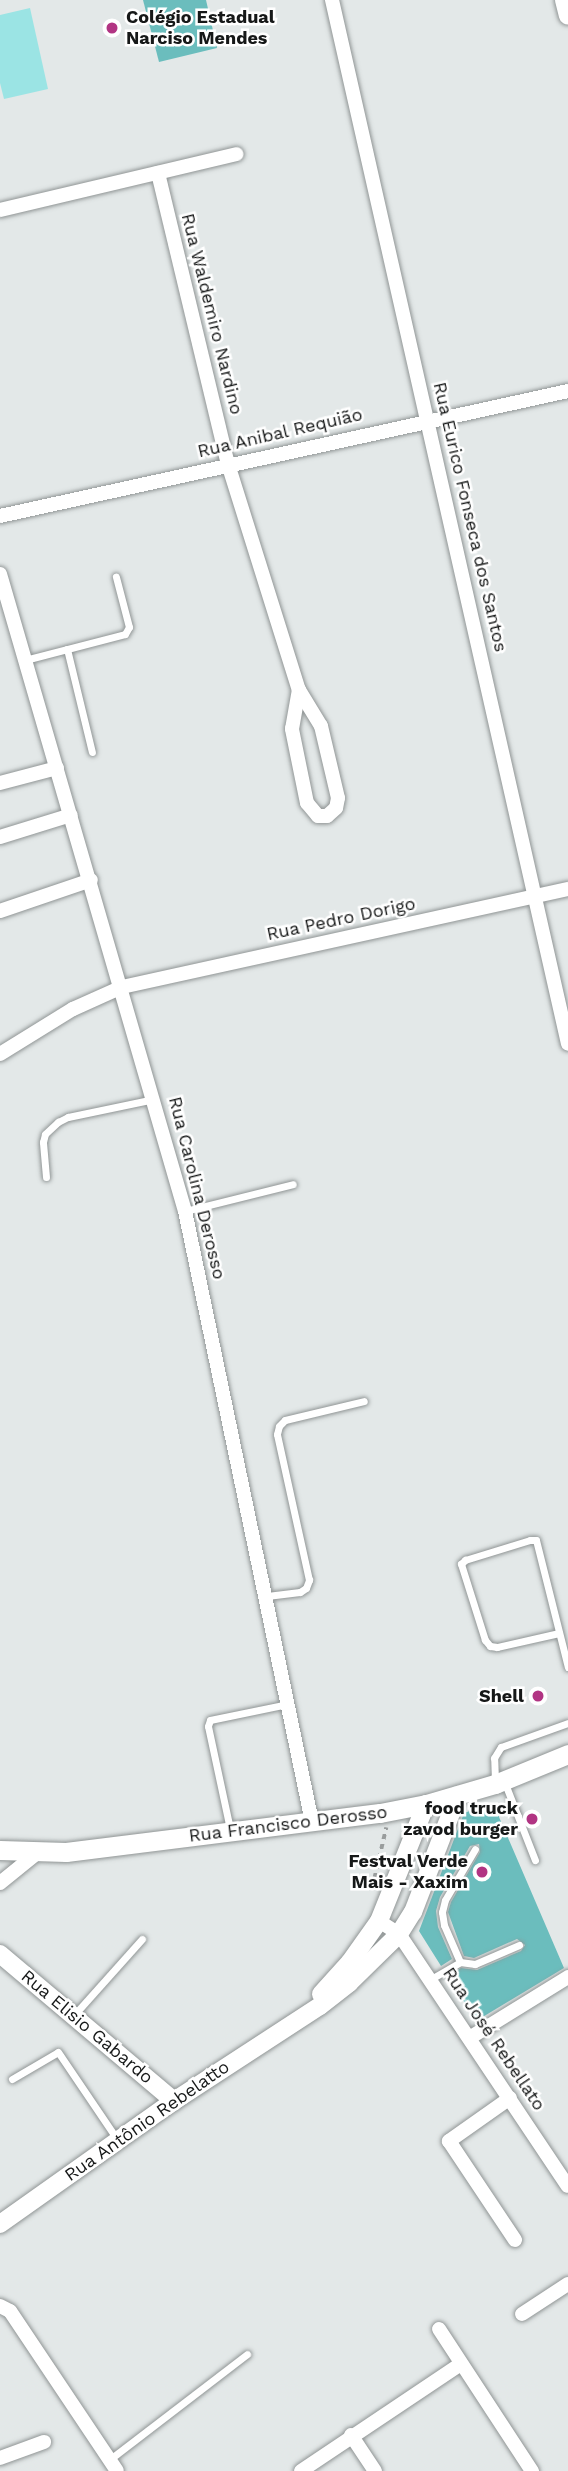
<!DOCTYPE html>
<meta charset="utf-8">
<style>
body{margin:0}
#map{position:relative;width:568px;height:2471px;overflow:hidden;background:#e3e8e8;font-family:"Work Sans",sans-serif}
div>[style]{position:absolute}
[style*='--x']{left:calc(var(--x)*1px);top:calc(var(--y)*1px);width:calc(var(--w)*1px);rotate:calc(var(--a)*1deg)}
.green>*{inset:0;background:#9be4e4}
.building>*{inset:0;background:#6bbdbd}
.path>*{height:3.5px;margin-top:-1.75px;transform-origin:0;background:repeating-linear-gradient(90deg,#999d9d 0 5px,transparent 0 10px)}
.roads{filter:drop-shadow(0 0 2px #909595) drop-shadow(0 0 2px #909595)}
.service>*{height:7px;margin:-3.5px;padding:0 3.5px;transform-origin:3.5px;border-radius:3.5px;background:#fff}
.minor>*{height:14px;margin:-7px;padding:0 7px;transform-origin:7px;border-radius:7px;background:#fff}
.tertiary>*{height:18px;margin:-9px;padding:0 9px;transform-origin:9px;border-radius:9px;background:#fff}
.secondary>*{height:19px;margin:-9.5px;padding:0 9.5px;transform-origin:9.5px;border-radius:9.5px;background:#fff}
.dots>*{width:19px;height:19px;translate:-50% -50%;box-sizing:border-box;border:4px solid #fff;border-radius:50%}
span{translate:-50% -50%;white-space:nowrap;text-align:center;line-height:1.15;-webkit-text-stroke:5px #fff;paint-order:stroke}
.poi-label{font-size:18px;color:#161818;font-weight:700}
.left{translate:0 -50%;text-align:left}
.right{translate:-100% -50%;text-align:right}
.street-label{font-size:18px;color:#161818}
</style>
<div id="map">
<div class="green">
<div style="clip-path:polygon(30px 8px,48px 89px,4px 99px,0 83px,0 15px)"></div>
</div>
<div class="building">
<div style="clip-path:polygon(143px 0,206px 0,217px 48px,159px 62px)"></div>
<div style="clip-path:polygon(493px 1803px,564px 1968px,476px 2021px,448px 1976px,461px 1968px,477px 1970px,521px 1951px,525px 1945px,517px 1939px,474px 1958px,464px 1956px,448px 1912px,451px 1902px,480px 1852px,479px 1844px,470px 1846px,440px 1897px,436px 1911px,438px 1927px,452px 1959px,441px 1966px,419px 1931px,464px 1813px)"></div>
</div>
<div class="path">
<div style="--x:372;--y:1888;--w:62;--a:-76.9"></div>
</div>
<div class="roads">
<div class="service">
<div style="--x:67;--y:649;--w:106;--a:76.4"></div>
<div style="--x:25;--y:660;--w:103;--a:-14.6"></div>
<div style="--x:125;--y:634;--w:8;--a:-60"></div>
<div style="--x:129;--y:627;--w:52;--a:-104.6"></div>
<div style="--x:46;--y:1177;--w:35;--a:-95"></div>
<div style="--x:43;--y:1142;--w:8;--a:-76"></div>
<div style="--x:45;--y:1134;--w:18;--a:-43"></div>
<div style="--x:58;--y:1122;--w:11;--a:-27"></div>
<div style="--x:68;--y:1117;--w:88;--a:-11.8"></div>
<div style="--x:185;--y:1211;--w:111;--a:-14"></div>
<div style="--x:267;--y:1596;--w:33;--a:-7"></div>
<div style="--x:300;--y:1592;--w:7;--a:-34"></div>
<div style="--x:306;--y:1588;--w:9;--a:-69"></div>
<div style="--x:309;--y:1580;--w:149;--a:-102.4"></div>
<div style="--x:277;--y:1434;--w:8;--a:-76"></div>
<div style="--x:279;--y:1426;--w:8;--a:-45"></div>
<div style="--x:285;--y:1420;--w:81;--a:-13.5"></div>
<div style="--x:559;--y:1633;--w:64;--a:167.3"></div>
<div style="--x:497;--y:1647;--w:7;--a:-172"></div>
<div style="--x:490;--y:1646;--w:8;--a:-130"></div>
<div style="--x:485;--y:1640;--w:80;--a:-107.5"></div>
<div style="--x:461;--y:1564;--w:6;--a:-45"></div>
<div style="--x:465;--y:1560;--w:68;--a:-17.1"></div>
<div style="--x:530;--y:1540;--w:6;--a:0"></div>
<div style="--x:536;--y:1540;--w:131;--a:75.9"></div>
<div style="--x:495;--y:1781;--w:23;--a:-92"></div>
<div style="--x:494;--y:1758;--w:13;--a:-58"></div>
<div style="--x:501;--y:1747;--w:71;--a:-19.7"></div>
<div style="--x:504;--y:1781;--w:85;--a:68.6"></div>
<div style="--x:230;--y:1829;--w:105;--a:-102.1"></div>
<div style="--x:208;--y:1726;--w:6;--a:-72"></div>
<div style="--x:210;--y:1720;--w:80;--a:-11.6"></div>
<div style="--x:460;--y:1962;--w:15;--a:8"></div>
<div style="--x:475;--y:1964;--w:48;--a:-23.4"></div>
<div style="--x:431;--y:1979;--w:34;--a:-30"></div>
<div style="--x:460;--y:1962;--w:40;--a:-113.4"></div>
<div style="--x:444;--y:1925;--w:13;--a:-99"></div>
<div style="--x:442;--y:1912;--w:12;--a:-76"></div>
<div style="--x:445;--y:1900;--w:59;--a:-59.5"></div>
<div style="--x:74;--y:2015;--w:102;--a:-48.2"></div>
<div style="--x:12;--y:2079;--w:53;--a:-30.4"></div>
<div style="--x:58;--y:2052;--w:105;--a:55.9"></div>
<div style="--x:109;--y:2460;--w:174;--a:-37.5"></div>
</div>
<div class="minor">
<div style="--x:332;--y:0;--w:1070;--a:77.26"></div>
<div style="--x:158;--y:173;--w:299;--a:76.5"></div>
<div style="--x:228;--y:464;--w:237;--a:72.6"></div>
<div style="--x:299;--y:690;--w:42;--a:58.6"></div>
<div style="--x:321;--y:726;--w:74;--a:76.7"></div>
<div style="--x:338;--y:798;--w:10;--a:101"></div>
<div style="--x:336;--y:808;--w:12;--a:138"></div>
<div style="--x:327;--y:816;--w:9;--a:180"></div>
<div style="--x:318;--y:816;--w:17;--a:-130"></div>
<div style="--x:307;--y:803;--w:76;--a:-101.5"></div>
<div style="--x:292;--y:729;--w:40;--a:-80"></div>
<div style="--x:0;--y:210;--w:243;--a:-13.3"></div>
<div style="--x:0;--y:516;--w:582;--a:-12.41"></div>
<div style="--x:0;--y:574;--w:663;--a:73.81"></div>
<div style="--x:185;--y:1211;--w:624;--a:78.26"></div>
<div style="--x:0;--y:783;--w:59;--a:-14.7"></div>
<div style="--x:0;--y:837;--w:74;--a:-17.2"></div>
<div style="--x:0;--y:911;--w:96;--a:-18.8"></div>
<div style="--x:0;--y:1054;--w:86;--a:-31.7"></div>
<div style="--x:73;--y:1009;--w:54;--a:-24.2"></div>
<div style="--x:122;--y:987;--w:457;--a:-12.4"></div>
<div style="--x:0;--y:1883;--w:48;--a:-39"></div>
<div style="--x:379;--y:1921;--w:24;--a:33"></div>
<div style="--x:399;--y:1934;--w:303;--a:56.2"></div>
<div style="--x:471;--y:2037;--w:114;--a:-31.7"></div>
<div style="--x:510;--y:2098;--w:75;--a:144.8"></div>
<div style="--x:449;--y:2141;--w:119;--a:56.3"></div>
<div style="--x:0;--y:2306;--w:11;--a:27"></div>
<div style="--x:10;--y:2311;--w:192;--a:56.2"></div>
<div style="--x:522;--y:2314;--w:55;--a:-33.1"></div>
<div style="--x:439;--y:2329;--w:170;--a:56.8"></div>
<div style="--x:351;--y:2435;--w:43;--a:56.3"></div>
<div style="--x:0;--y:2458;--w:47;--a:-20"></div>
<div style="--x:301;--y:2471;--w:192;--a:-33.8"></div>
</div>
<div class="tertiary">
<div style="--x:564;--y:0;--w:16;--a:76"></div>
<div style="--x:0;--y:1954;--w:228;--a:40.2"></div>
<div style="--x:321;--y:1994;--w:43;--a:-47.8"></div>
<div style="--x:350;--y:1962;--w:50;--a:-54.7"></div>
<div style="--x:379;--y:1921;--w:126;--a:-68.1"></div>
<div style="--x:0;--y:2224;--w:213;--a:-35.3"></div>
<div style="--x:174;--y:2101;--w:174;--a:-33.1"></div>
<div style="--x:320;--y:2006;--w:37;--a:-38"></div>
<div style="--x:349;--y:1983;--w:70;--a:-44.4"></div>
<div style="--x:399;--y:1934;--w:26;--a:-58"></div>
<div style="--x:413;--y:1912;--w:125;--a:-69"></div>
</div>
<div class="secondary">
<div style="--x:0;--y:1850;--w:66;--a:1.7"></div>
<div style="--x:66;--y:1852;--w:316;--a:-7.1"></div>
<div style="--x:380;--y:1813;--w:47;--a:-11.1"></div>
<div style="--x:426;--y:1804;--w:72;--a:-16.2"></div>
<div style="--x:495;--y:1784;--w:79;--a:-22.3"></div>
</div>
</div>
<div class="dots">
<div style="left:112px;top:28px;background:#b13483"></div>
<div style="left:538px;top:1696px;background:#b13483"></div>
<div style="left:532px;top:1819px;background:#b13483"></div>
<div style="left:482px;top:1872px;background:#b13483"></div>
</div>
<div class="poi-label">
<span class="left" style="left:126px;top:28px">Colégio Estadual<br>Narciso Mendes</span>
<span class="right" style="left:524px;top:1696px">Shell</span>
<span class="right" style="left:518px;top:1819px">food truck<br>zavod burger</span>
<span class="right" style="left:468px;top:1872px">Festval Verde<br>Mais - Xaxim</span>
</div>
<div class="street-label">
<span style="left:212px;top:314px;rotate:76deg">Rua Waldemiro Nardino</span>
<span style="left:280px;top:433px;rotate:-13deg">Rua Anibal Requião</span>
<span style="left:470px;top:517px;rotate:77deg">Rua Eurico Fonseca dos Santos</span>
<span style="left:341px;top:919px;rotate:-12deg">Rua Pedro Dorigo</span>
<span style="left:197px;top:1188px;rotate:76deg">Rua Carolina Derosso</span>
<span style="left:288px;top:1824px;rotate:-7deg">Rua Francisco Derosso</span>
<span style="left:87px;top:2027px;rotate:40deg">Rua Elisio Gabardo</span>
<span style="left:494px;top:2039px;rotate:56deg">Rua José Rebellato</span>
<span style="left:147px;top:2121px;rotate:-35deg">Rua Antônio Rebelatto</span>
</div>
</div>
